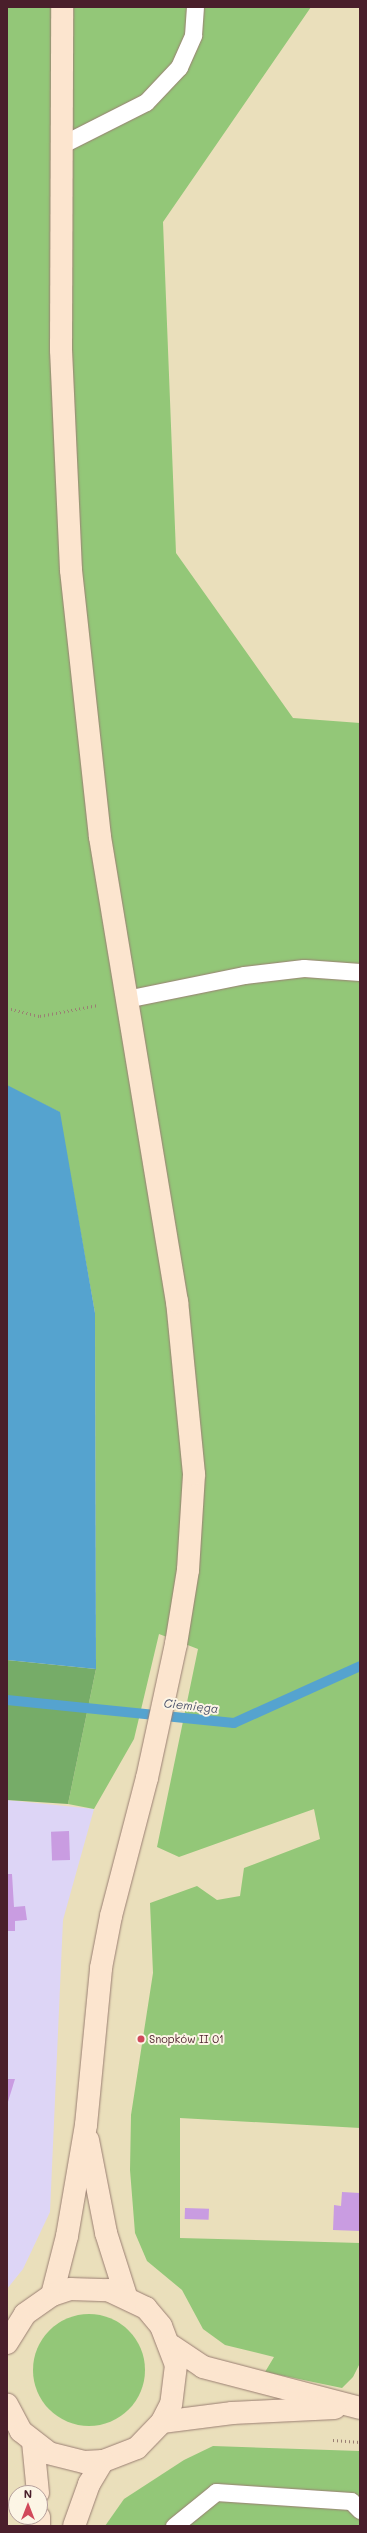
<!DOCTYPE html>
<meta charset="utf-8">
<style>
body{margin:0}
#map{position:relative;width:367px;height:2533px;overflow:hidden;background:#eadfbb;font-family:Mali,sans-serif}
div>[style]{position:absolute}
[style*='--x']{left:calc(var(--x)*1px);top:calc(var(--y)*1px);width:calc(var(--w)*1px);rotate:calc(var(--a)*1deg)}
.built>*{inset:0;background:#ddd5f6}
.green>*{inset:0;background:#93c778}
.round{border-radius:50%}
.forest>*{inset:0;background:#76ac68}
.water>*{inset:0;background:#55a3cf}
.stream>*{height:10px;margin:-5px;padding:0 5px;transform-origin:5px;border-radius:5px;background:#55a3cf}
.building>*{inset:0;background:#c99ce1;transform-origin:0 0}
.path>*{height:2.5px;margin-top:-1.25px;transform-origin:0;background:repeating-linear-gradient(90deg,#9a7f73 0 1px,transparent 0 4px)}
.roads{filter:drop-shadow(0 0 1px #9a7f73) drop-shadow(0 0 1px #9a7f73)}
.lane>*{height:17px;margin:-8.5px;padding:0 8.5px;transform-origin:8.5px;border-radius:8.5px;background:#fff}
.secondary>*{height:22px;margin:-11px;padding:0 11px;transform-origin:11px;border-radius:11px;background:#fce5cf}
.dots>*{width:11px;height:11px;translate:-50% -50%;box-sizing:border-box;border:2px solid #fcf5e5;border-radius:50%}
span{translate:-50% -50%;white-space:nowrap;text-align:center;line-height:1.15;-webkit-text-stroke:4px #fcf5e5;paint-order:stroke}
.poi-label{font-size:11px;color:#4a1f2b}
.left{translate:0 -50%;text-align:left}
.water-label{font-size:12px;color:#4e546d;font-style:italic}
.frame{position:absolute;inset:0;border:8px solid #4a1f2b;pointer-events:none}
.north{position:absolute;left:8px;top:2485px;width:40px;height:40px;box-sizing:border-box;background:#fcf5e5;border:1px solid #b59f9b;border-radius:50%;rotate:0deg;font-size:11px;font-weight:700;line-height:16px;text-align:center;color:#4a1f2b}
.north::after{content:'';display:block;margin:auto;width:14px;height:18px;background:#d1495b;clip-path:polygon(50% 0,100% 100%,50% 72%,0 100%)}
</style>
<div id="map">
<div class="built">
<div style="clip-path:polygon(7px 1800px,94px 1809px,63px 1920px,50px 2212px,23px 2269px,7px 2289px)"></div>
</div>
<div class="green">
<div style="clip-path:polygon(7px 7px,311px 7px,163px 222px,176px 553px,293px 718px,360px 723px,360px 2128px,180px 2118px,180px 2238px,360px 2243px,360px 2363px,353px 2377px,342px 2388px,265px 2372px,274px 2357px,225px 2345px,203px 2329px,182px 2290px,147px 2261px,135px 2233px,130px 2170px,131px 2115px,153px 1973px,150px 1903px,197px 1886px,217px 1900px,240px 1896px,244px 1868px,320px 1839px,314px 1809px,179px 1857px,157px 1847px,198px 1649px,159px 1634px,134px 1739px,94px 1809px,68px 1804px,96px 1669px,95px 1313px,59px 1112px,7px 1086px)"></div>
<div class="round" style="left:33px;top:2314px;width:112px;height:112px"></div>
<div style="clip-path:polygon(213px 2446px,360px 2451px,360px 2526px,105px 2526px,124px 2499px,184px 2460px)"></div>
</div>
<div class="forest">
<div style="clip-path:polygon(7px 1660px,96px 1669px,68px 1804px,7px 1800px)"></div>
</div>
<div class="water">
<div style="clip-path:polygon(7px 1085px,60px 1112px,95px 1313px,96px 1669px,7px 1660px)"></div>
</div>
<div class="stream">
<div style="--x:7;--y:1700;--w:228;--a:5.8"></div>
<div style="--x:234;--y:1723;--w:138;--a:-24.3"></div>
</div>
<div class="building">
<div style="left:69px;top:1831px;width:29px;height:18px;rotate:88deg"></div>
<div style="clip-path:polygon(7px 1874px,12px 1874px,14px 1907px,25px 1906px,27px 1920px,15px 1921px,15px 1931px,7px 1931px)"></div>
<div style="clip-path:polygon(7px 2079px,15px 2079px,7px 2105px)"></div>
<div style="clip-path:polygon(342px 2192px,360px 2193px,360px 2231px,333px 2230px,334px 2205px,341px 2206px)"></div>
<div style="left:185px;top:2208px;width:24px;height:11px;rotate:2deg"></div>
</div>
<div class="path">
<div style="--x:7;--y:1008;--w:34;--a:14"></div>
<div style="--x:40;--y:1016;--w:59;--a:-10.7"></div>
<div style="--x:333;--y:2440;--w:27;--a:4"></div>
</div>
<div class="roads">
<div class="lane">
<div style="--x:61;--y:145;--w:95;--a:-26.8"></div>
<div style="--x:146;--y:102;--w:48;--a:-46.7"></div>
<div style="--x:179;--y:67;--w:35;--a:-66"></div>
<div style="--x:193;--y:35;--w:28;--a:-86"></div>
<div style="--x:126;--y:999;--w:120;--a:-11.5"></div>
<div style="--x:244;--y:975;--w:60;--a:-6.7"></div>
<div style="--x:304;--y:968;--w:56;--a:4.1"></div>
<div style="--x:174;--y:2526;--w:54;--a:-39"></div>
<div style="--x:216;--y:2492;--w:135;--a:3.8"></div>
<div style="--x:351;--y:2501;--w:13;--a:45"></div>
</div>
<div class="secondary">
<div style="--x:88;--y:2140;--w:95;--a:79"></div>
<div style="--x:106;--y:2233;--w:66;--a:72.4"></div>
<div style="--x:52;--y:2295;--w:61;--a:-75.7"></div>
<div style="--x:67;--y:2236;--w:113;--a:-80.3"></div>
<div style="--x:86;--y:2125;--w:158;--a:-84.5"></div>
<div style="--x:101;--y:1968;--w:53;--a:-79.1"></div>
<div style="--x:111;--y:1916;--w:143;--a:-75.4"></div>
<div style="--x:147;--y:1778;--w:137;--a:-77.8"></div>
<div style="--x:176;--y:1644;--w:75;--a:-80.8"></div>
<div style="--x:188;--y:1570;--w:96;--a:-86.4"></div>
<div style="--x:194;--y:1474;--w:173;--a:-95.6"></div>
<div style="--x:177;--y:1302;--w:471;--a:-99.4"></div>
<div style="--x:100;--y:837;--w:269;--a:-96.2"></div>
<div style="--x:71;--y:570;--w:220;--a:-92.6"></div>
<div style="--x:61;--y:350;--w:343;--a:-89.8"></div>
<div style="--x:7;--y:2343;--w:34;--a:-58"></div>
<div style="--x:25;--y:2314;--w:33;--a:-35"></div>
<div style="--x:52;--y:2295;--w:19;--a:-18"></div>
<div style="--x:70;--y:2289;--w:38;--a:2"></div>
<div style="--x:108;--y:2290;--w:42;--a:25.3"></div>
<div style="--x:146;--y:2308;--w:23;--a:50"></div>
<div style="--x:161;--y:2326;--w:42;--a:69"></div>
<div style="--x:176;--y:2365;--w:39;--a:97"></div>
<div style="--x:171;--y:2404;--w:20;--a:117"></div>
<div style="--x:162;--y:2422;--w:36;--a:134"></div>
<div style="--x:137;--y:2448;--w:36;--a:159"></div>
<div style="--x:103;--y:2461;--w:19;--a:177"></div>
<div style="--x:84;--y:2462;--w:36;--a:-166"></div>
<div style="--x:49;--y:2453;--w:36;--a:-142"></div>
<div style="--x:21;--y:2431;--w:30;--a:-118"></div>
<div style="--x:172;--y:2346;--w:37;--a:34"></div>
<div style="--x:203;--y:2367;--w:162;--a:14.6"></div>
<div style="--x:162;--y:2422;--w:71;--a:-7.3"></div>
<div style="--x:232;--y:2413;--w:103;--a:-2.8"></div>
<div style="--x:33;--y:2442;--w:51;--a:84.4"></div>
<div style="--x:39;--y:2526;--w:9;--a:-90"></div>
<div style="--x:74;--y:2526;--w:45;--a:-70.3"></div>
<div style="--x:89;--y:2484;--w:27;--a:-59"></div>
</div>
</div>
<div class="dots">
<div style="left:141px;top:2039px;background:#d1495b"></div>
</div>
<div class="poi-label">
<span class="left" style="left:149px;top:2039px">Snopków II 01</span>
</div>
<div class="water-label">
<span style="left:191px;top:1706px;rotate:6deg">Ciemięga</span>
</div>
<div class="frame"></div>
<div class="north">N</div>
</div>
